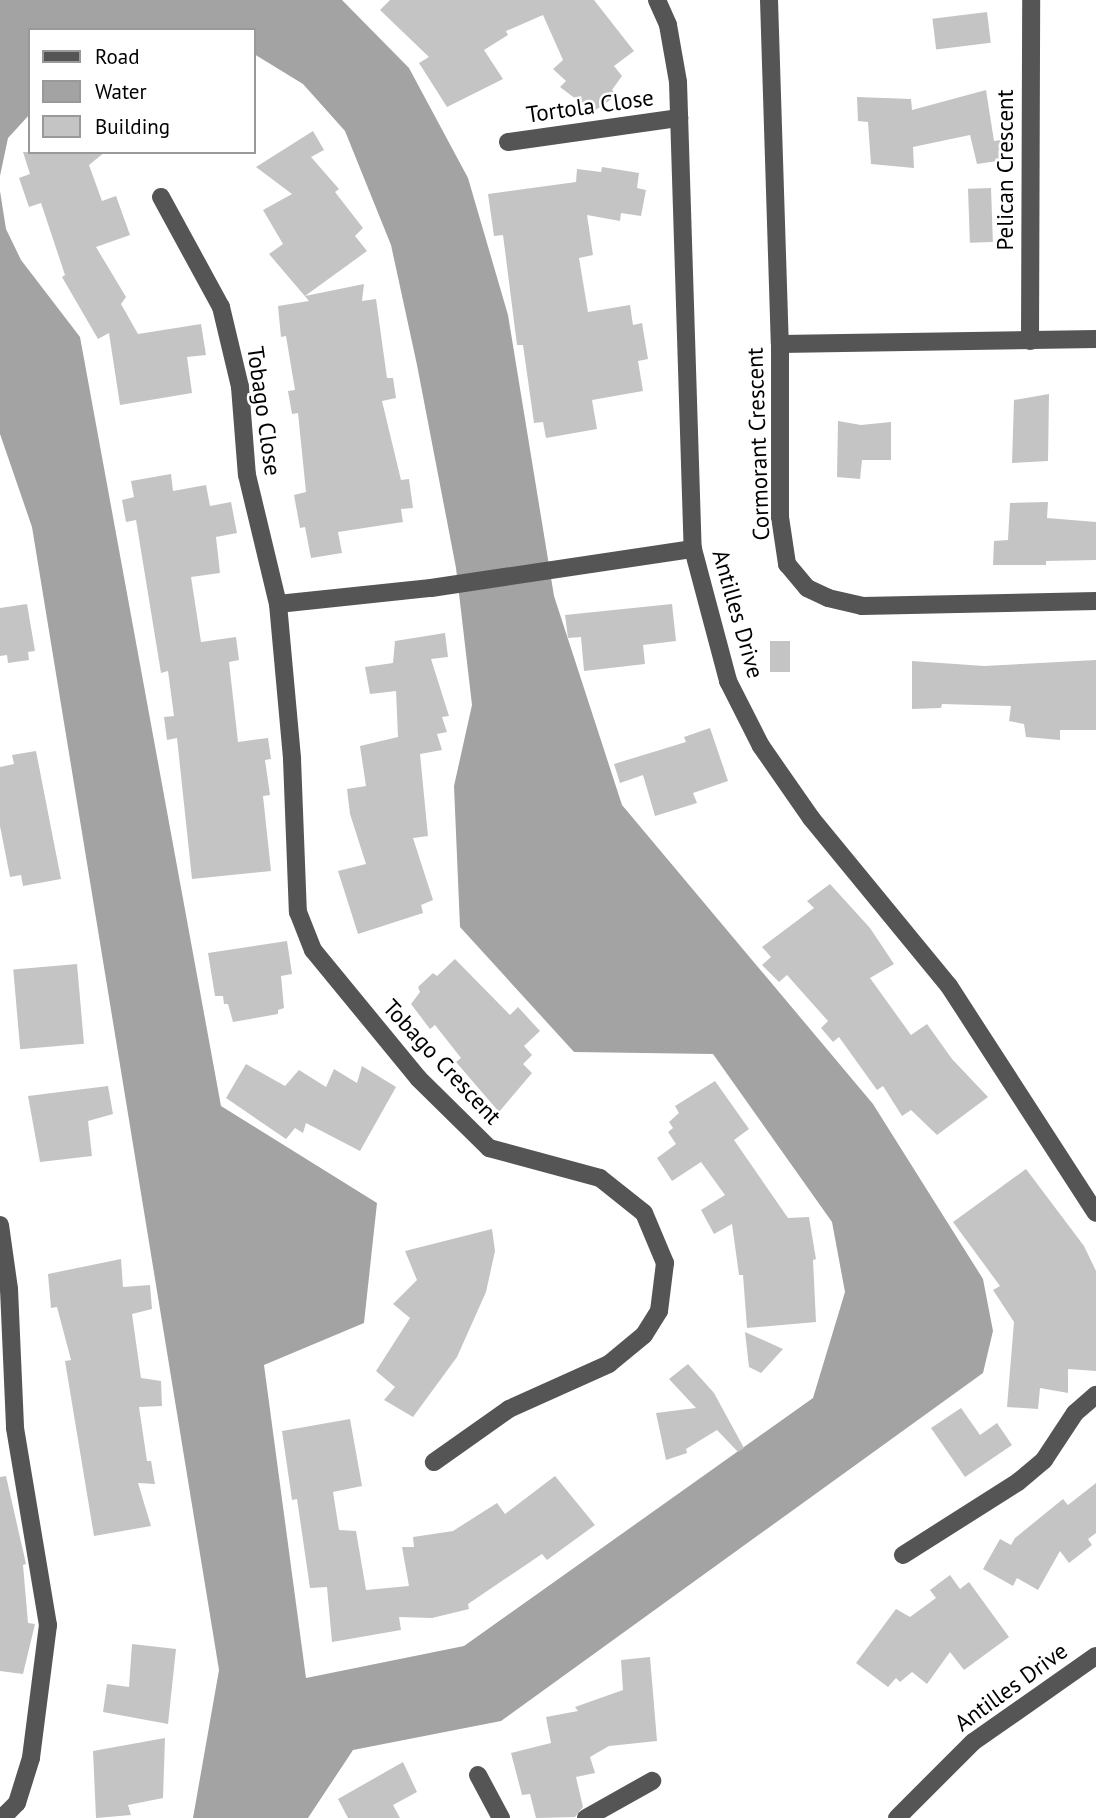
<!DOCTYPE html>
<style>
body{margin:0}
#map{position:relative;width:1096px;height:1818px;overflow:hidden;background:#fff;font-family:"PT Sans",sans-serif}
div>[style]{position:absolute}
[style*='--x']{left:calc(var(--x)*1px);top:calc(var(--y)*1px);width:calc(var(--w)*1px);rotate:calc(var(--a)*1deg)}
.water>*{inset:0;background:#a3a3a3}
.building>*{inset:0;background:#c4c4c4;transform-origin:0 0}
.minor>*{height:18px;margin:-9px;padding:0 9px;transform-origin:9px;border-radius:9px;background:#555}
span{translate:-50% -50%;white-space:nowrap;text-align:center;line-height:1.15;-webkit-text-stroke:5px #fff;paint-order:stroke}
.street-label{font-size:23px;color:#000}
.legend{position:absolute;left:28px;top:28px;width:228px;height:126px;box-sizing:border-box;background:#fff;border:2px solid #999;margin:0;padding:9px 12px;list-style:none;font-size:21px;color:#000}
.legend li{display:flex;align-items:center;gap:14px;height:35px}
.legend b{width:35px;border:2px solid #999}
</style>
<div id="map">
<div class="water">
<div style="clip-path:polygon(0 0,342px 0,409px 68px,468px 178px,508px 315px,554px 596px,622px 805px,873px 1104px,983px 1279px,993px 1331px,983px 1373px,501px 1721px,353px 1750px,308px 1818px,193px 1818px,219px 1670px,32px 527px,0 434px,0 191px,6px 229px,21px 260px,80px 337px,221px 1106px,377px 1203px,364px 1323px,264px 1365px,306px 1678px,464px 1646px,813px 1398px,845px 1292px,832px 1222px,713px 1054px,574px 1052px,460px 927px,454px 786px,472px 705px,456px 568px,417px 365px,391px 245px,345px 131px,303px 84px,254px 54px,254px 30px,30px 30px,30px 114px,8px 138px,0 176px)"></div>
</div>
<div class="building">
<div style="clip-path:polygon(390px 0,594px 0,634px 51px,614px 66px,622px 76px,612px 90px,617px 95px,593px 112px,560px 87px,566px 81px,553px 69px,563px 60px,543px 15px,506px 31px,508px 35px,484px 50px,503px 79px,447px 107px,419px 63px,429px 57px,380px 10px)"></div>
<div style="left:987px;top:12px;width:31px;height:55px;rotate:83deg"></div>
<div style="clip-path:polygon(986px 90px,994px 141px,1001px 140px,1004px 160px,977px 164px,970px 135px,913px 147px,914px 168px,871px 164px,868px 122px,858px 121px,857px 97px,911px 99px,912px 110px)"></div>
<div style="clip-path:polygon(313px 131px,324px 150px,311px 157px,339px 189px,335px 192px,363px 228px,355px 236px,367px 251px,305px 296px,364px 284px,362px 301px,376px 299px,387px 378px,393px 378px,396px 398px,382px 401px,401px 480px,409px 479px,413px 508px,401px 509px,403px 522px,338px 532px,342px 553px,311px 558px,305px 527px,300px 528px,294px 495px,306px 492px,298px 413px,292px 414px,288px 391px,295px 390px,286px 336px,281px 337px,278px 306px,309px 301px,269px 254px,283px 244px,263px 210px,292px 194px,256px 167px)"></div>
<div style="clip-path:polygon(23px 152px,105px 152px,89px 165px,102px 201px,116px 196px,130px 235px,96px 247px,126px 297px,121px 304px,138px 334px,201px 324px,206px 355px,187px 357px,192px 393px,120px 405px,109px 333px,98px 339px,62px 277px,65px 275px,41px 203px,29px 207px,19px 178px,30px 174px)"></div>
<div style="clip-path:polygon(602px 167px,639px 173px,637px 188px,646px 190px,641px 216px,621px 213px,620px 221px,587px 215px,593px 255px,579px 258px,588px 312px,630px 305px,633px 325px,642px 323px,648px 359px,638px 361px,643px 391px,592px 400px,597px 429px,546px 438px,543px 422px,534px 423px,523px 345px,517px 345px,503px 235px,494px 236px,488px 194px,576px 182px,577px 169px,601px 172px)"></div>
<div style="left:991px;top:188px;width:54px;height:23px;rotate:88deg"></div>
<div style="clip-path:polygon(1049px 394px,1048px 461px,1012px 463px,1014px 400px)"></div>
<div style="clip-path:polygon(838px 421px,861px 425px,891px 422px,891px 460px,862px 460px,860px 479px,837px 477px)"></div>
<div style="clip-path:polygon(171px 474px,173px 491px,206px 485px,210px 506px,231px 502px,237px 533px,216px 537px,220px 573px,191px 577px,201px 642px,236px 637px,239px 660px,229px 662px,238px 742px,268px 738px,271px 759px,265px 760px,270px 795px,263px 796px,271px 871px,192px 879px,177px 738px,167px 740px,164px 717px,174px 716px,168px 671px,161px 673px,136px 520px,126px 522px,122px 500px,134px 497px,131px 481px)"></div>
<div style="clip-path:polygon(1048px 502px,1047px 518px,1096px 522px,1096px 560px,1046px 561px,1046px 565px,993px 565px,994px 541px,1008px 540px,1010px 503px)"></div>
<div style="clip-path:polygon(27px 604px,35px 651px,28px 652px,29px 660px,8px 663px,7px 655px,0 656px,0 608px)"></div>
<div style="clip-path:polygon(672px 604px,676px 641px,643px 645px,645px 664px,584px 671px,581px 637px,568px 638px,565px 615px)"></div>
<div style="clip-path:polygon(445px 633px,448px 657px,431px 659px,449px 716px,442px 717px,447px 732px,437px 734px,442px 750px,420px 754px,428px 836px,413px 838px,433px 900px,421px 905px,423px 913px,358px 934px,338px 871px,366px 864px,350px 814px,347px 789px,366px 786px,360px 746px,398px 737px,396px 691px,370px 694px,365px 667px,393px 663px,395px 641px)"></div>
<div style="left:770px;top:641px;width:20px;height:31px"></div>
<div style="clip-path:polygon(1096px 660px,1096px 730px,1060px 730px,1060px 740px,1026px 737px,1024px 724px,1009px 721px,1011px 706px,942px 704px,941px 708px,912px 709px,912px 661px,984px 666px)"></div>
<div style="clip-path:polygon(710px 728px,728px 781px,693px 793px,697px 803px,655px 816px,643px 775px,620px 783px,614px 764px,686px 742px,684px 737px)"></div>
<div style="clip-path:polygon(36px 751px,61px 879px,23px 886px,21px 875px,10px 877px,0 826px,0 767px,14px 764px,12px 755px)"></div>
<div style="clip-path:polygon(830px 884px,870px 928px,894px 964px,870px 978px,911px 1035px,927px 1024px,952px 1059px,988px 1097px,937px 1135px,911px 1110px,902px 1116px,883px 1086px,877px 1090px,839px 1037px,833px 1042px,821px 1028px,828px 1021px,787px 975px,779px 982px,762px 965px,771px 957px,762px 947px,814px 908px,807px 901px)"></div>
<div style="clip-path:polygon(287px 941px,292px 974px,281px 976px,284px 1008px,278px 1010px,278px 1014px,233px 1022px,228px 1004px,224px 1004px,223px 996px,215px 996px,208px 953px)"></div>
<div style="clip-path:polygon(455px 959px,510px 1015px,518px 1007px,540px 1031px,524px 1046px,532px 1055px,523px 1064px,532px 1073px,499px 1112px,456px 1062px,461px 1058px,435px 1025px,430px 1029px,411px 1004px,420px 992px,418px 987px,433px 973px,437px 976px)"></div>
<div style="left:77px;top:964px;width:80px;height:64px;rotate:85deg"></div>
<div style="clip-path:polygon(246px 1064px,285px 1086px,299px 1070px,326px 1087px,334px 1069px,357px 1083px,362px 1066px,396px 1087px,360px 1151px,306px 1123px,303px 1133px,295px 1128px,286px 1139px,226px 1098px)"></div>
<div style="clip-path:polygon(715px 1081px,749px 1129px,734px 1140px,788px 1218px,809px 1217px,816px 1259px,813px 1260px,816px 1322px,747px 1328px,743px 1275px,739px 1275px,732px 1224px,714px 1234px,701px 1210px,725px 1195px,701px 1162px,672px 1181px,657px 1158px,676px 1144px,668px 1132px,673px 1128px,669px 1122px,679px 1113px,675px 1106px)"></div>
<div style="clip-path:polygon(108px 1086px,113px 1114px,88px 1121px,92px 1156px,40px 1162px,28px 1096px)"></div>
<div style="clip-path:polygon(1026px 1169px,1084px 1246px,1096px 1271px,1096px 1371px,1068px 1369px,1068px 1393px,1040px 1388px,1038px 1409px,1007px 1407px,1014px 1322px,993px 1290px,1000px 1286px,953px 1222px)"></div>
<div style="clip-path:polygon(492px 1229px,495px 1251px,486px 1292px,457px 1357px,413px 1417px,384px 1400px,395px 1387px,376px 1371px,410px 1318px,393px 1304px,417px 1280px,405px 1251px)"></div>
<div style="clip-path:polygon(121px 1259px,123px 1287px,150px 1285px,152px 1309px,132px 1314px,141px 1378px,161px 1381px,162px 1406px,139px 1407px,147px 1461px,151px 1461px,155px 1484px,138px 1483px,151px 1526px,94px 1536px,65px 1361px,71px 1360px,57px 1307px,51px 1308px,48px 1274px)"></div>
<div style="clip-path:polygon(745px 1332px,783px 1349px,761px 1373px,749px 1367px)"></div>
<div style="clip-path:polygon(688px 1364px,714px 1393px,744px 1448px,738px 1452px,717px 1430px,686px 1449px,687px 1453px,666px 1460px,656px 1413px,696px 1408px,669px 1379px)"></div>
<div style="clip-path:polygon(961px 1408px,980px 1435px,997px 1423px,1012px 1445px,965px 1477px,931px 1428px)"></div>
<div style="clip-path:polygon(350px 1419px,362px 1486px,333px 1492px,339px 1530px,356px 1531px,366px 1590px,409px 1586px,402px 1547px,414px 1547px,413px 1537px,453px 1531px,497px 1503px,505px 1514px,555px 1476px,595px 1525px,547px 1560px,542px 1554px,468px 1604px,469px 1609px,432px 1618px,399px 1617px,401px 1630px,332px 1642px,327px 1587px,310px 1588px,297px 1499px,292px 1500px,282px 1431px)"></div>
<div style="clip-path:polygon(6px 1476px,26px 1564px,23px 1565px,28px 1623px,35px 1624px,23px 1674px,0 1671px,0 1477px)"></div>
<div style="clip-path:polygon(1096px 1483px,1096px 1533px,1088px 1539px,1092px 1545px,1069px 1563px,1060px 1551px,1038px 1590px,1017px 1578px,1013px 1586px,983px 1569px,1000px 1539px,1011px 1545px,1015px 1538px,1063px 1499px,1068px 1505px)"></div>
<div style="clip-path:polygon(950px 1575px,960px 1589px,969px 1582px,1009px 1637px,964px 1670px,950px 1652px,927px 1684px,912px 1672px,900px 1682px,896px 1678px,888px 1687px,856px 1663px,896px 1609px,910px 1617px,936px 1598px,930px 1590px)"></div>
<div style="clip-path:polygon(132px 1644px,176px 1649px,168px 1724px,103px 1712px,107px 1684px,129px 1687px)"></div>
<div style="clip-path:polygon(650px 1657px,657px 1741px,609px 1746px,590px 1757px,595px 1773px,576px 1777px,583px 1807px,575px 1817px,536px 1818px,530px 1794px,522px 1795px,511px 1753px,551px 1743px,546px 1717px,578px 1711px,575px 1707px,623px 1690px,621px 1660px)"></div>
<div style="clip-path:polygon(165px 1738px,163px 1798px,128px 1805px,131px 1815px,96px 1818px,93px 1751px)"></div>
<div style="clip-path:polygon(403px 1762px,417px 1792px,393px 1805px,400px 1818px,348px 1818px,338px 1799px)"></div>
</div>
<div class="minor">
<div style="--x:657;--y:0;--w:27;--a:66"></div>
<div style="--x:668;--y:25;--w:58;--a:80"></div>
<div style="--x:678;--y:82;--w:467;--a:88.2"></div>
<div style="--x:693;--y:549;--w:137;--a:75.1"></div>
<div style="--x:728;--y:681;--w:73;--a:63.1"></div>
<div style="--x:761;--y:746;--w:88;--a:55.2"></div>
<div style="--x:811;--y:818;--w:217;--a:50.6"></div>
<div style="--x:949;--y:986;--w:270;--a:57.1"></div>
<div style="--x:769;--y:0;--w:344;--a:88.2"></div>
<div style="--x:780;--y:344;--w:173;--a:90"></div>
<div style="--x:780;--y:517;--w:48;--a:81.5"></div>
<div style="--x:787;--y:564;--w:31;--a:50"></div>
<div style="--x:807;--y:588;--w:23;--a:25"></div>
<div style="--x:828;--y:598;--w:35;--a:13"></div>
<div style="--x:862;--y:606;--w:234;--a:-1.2"></div>
<div style="--x:508;--y:142;--w:173;--a:-8"></div>
<div style="--x:161;--y:197;--w:125;--a:61.4"></div>
<div style="--x:221;--y:307;--w:82;--a:76.6"></div>
<div style="--x:240;--y:387;--w:88;--a:85.5"></div>
<div style="--x:247;--y:475;--w:133;--a:76.5"></div>
<div style="--x:278;--y:604;--w:156;--a:84.8"></div>
<div style="--x:292;--y:759;--w:153;--a:87.8"></div>
<div style="--x:298;--y:912;--w:41;--a:68.5"></div>
<div style="--x:313;--y:950;--w:166;--a:50.6"></div>
<div style="--x:418;--y:1078;--w:100;--a:44.6"></div>
<div style="--x:489;--y:1148;--w:115;--a:15.1"></div>
<div style="--x:600;--y:1178;--w:56;--a:38.5"></div>
<div style="--x:644;--y:1213;--w:54;--a:67.2"></div>
<div style="--x:665;--y:1263;--w:48;--a:97.1"></div>
<div style="--x:659;--y:1311;--w:28;--a:122"></div>
<div style="--x:644;--y:1335;--w:45;--a:140.4"></div>
<div style="--x:609;--y:1364;--w:110;--a:155.8"></div>
<div style="--x:509;--y:1409;--w:92;--a:144.8"></div>
<div style="--x:1030;--y:341;--w:341;--a:-89.8"></div>
<div style="--x:780;--y:344;--w:316;--a:-0.9"></div>
<div style="--x:278;--y:604;--w:154;--a:-6"></div>
<div style="--x:431;--y:588;--w:265;--a:-8.5"></div>
<div style="--x:0;--y:1225;--w:65;--a:82"></div>
<div style="--x:9;--y:1289;--w:139;--a:87.5"></div>
<div style="--x:15;--y:1428;--w:200;--a:80.5"></div>
<div style="--x:48;--y:1625;--w:134;--a:97.3"></div>
<div style="--x:31;--y:1758;--w:47;--a:107.3"></div>
<div style="--x:17;--y:1803;--w:21;--a:135"></div>
<div style="--x:903;--y:1555;--w:136;--a:-32.4"></div>
<div style="--x:1018;--y:1482;--w:34;--a:-40"></div>
<div style="--x:1044;--y:1460;--w:56;--a:-56.6"></div>
<div style="--x:1075;--y:1413;--w:28;--a:-41"></div>
<div style="--x:478;--y:1775;--w:49;--a:61.9"></div>
<div style="--x:586;--y:1818;--w:76;--a:-29.3"></div>
<div style="--x:897;--y:1818;--w:107;--a:-45"></div>
<div style="--x:973;--y:1742;--w:150;--a:-35"></div>
</div>
<div class="street-label">
<span style="left:590px;top:106px;rotate:-8deg">Tortola Close</span>
<span style="left:1005px;top:170px;rotate:-90deg">Pelican Crescent</span>
<span style="left:264px;top:411px;rotate:82deg">Tobago Close</span>
<span style="left:758px;top:444px;rotate:-92deg">Cormorant Crescent</span>
<span style="left:738px;top:614px;rotate:74deg">Antilles Drive</span>
<span style="left:442px;top:1062px;rotate:47deg">Tobago Crescent</span>
<span style="left:1011px;top:1687px;rotate:-36deg">Antilles Drive</span>
</div>
<ul class="legend">
<li><b style="height:9px;background:#555"></b>Road</li>
<li><b style="height:19px;background:#a3a3a3"></b>Water</li>
<li><b style="height:19px;background:#c4c4c4"></b>Building</li>
</ul>
</div>
